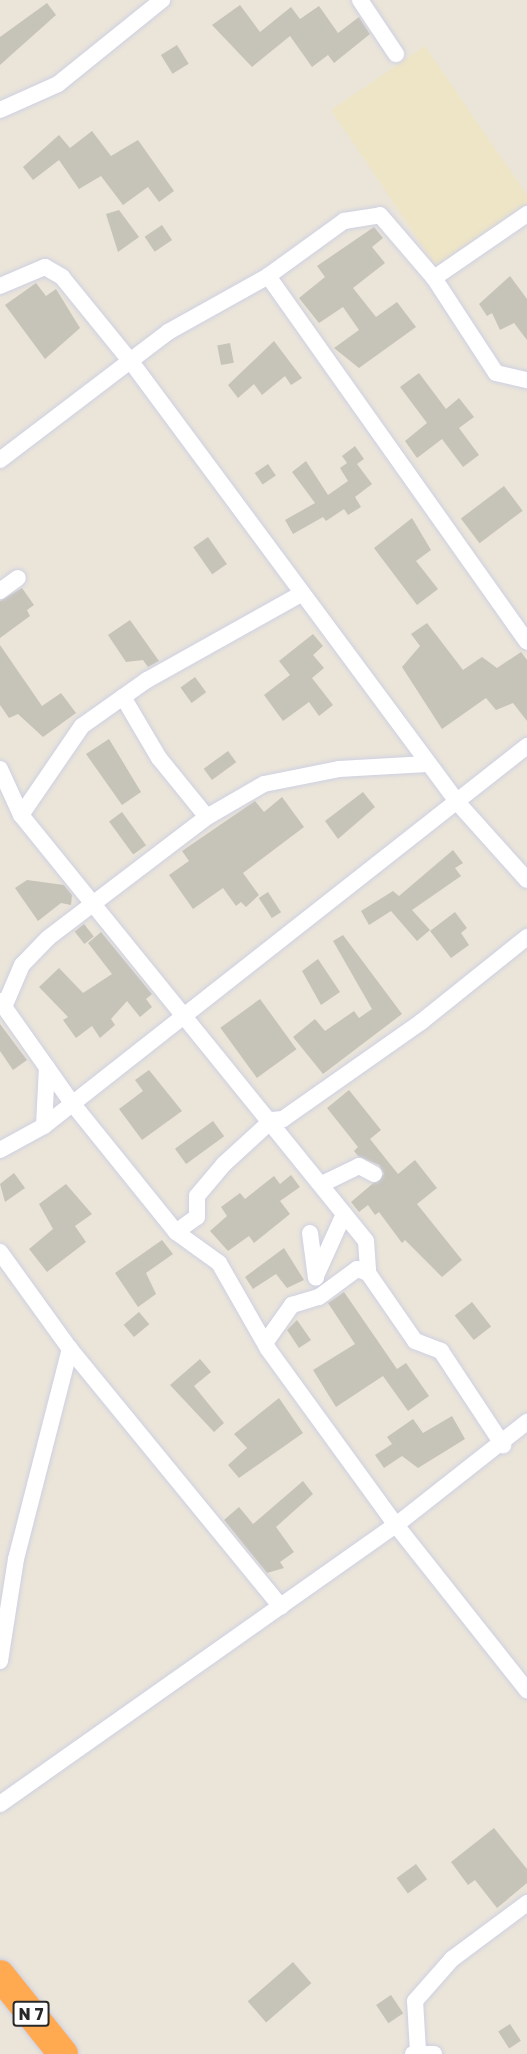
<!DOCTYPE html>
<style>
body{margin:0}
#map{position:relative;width:527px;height:2054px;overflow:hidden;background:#ebe5d9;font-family:"Golos Text",sans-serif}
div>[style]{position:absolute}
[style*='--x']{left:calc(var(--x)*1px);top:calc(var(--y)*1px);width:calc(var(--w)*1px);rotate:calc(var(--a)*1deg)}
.education>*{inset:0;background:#eee5c7}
.building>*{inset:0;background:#c6c3b8;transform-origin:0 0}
.roads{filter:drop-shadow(0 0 2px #ced0e2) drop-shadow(0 0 2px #ced0e2)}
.street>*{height:16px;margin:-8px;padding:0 8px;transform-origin:8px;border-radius:8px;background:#fff}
.highway>*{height:30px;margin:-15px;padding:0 15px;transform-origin:15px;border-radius:15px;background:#ffaa50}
span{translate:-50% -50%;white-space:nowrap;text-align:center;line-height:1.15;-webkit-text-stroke:5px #fff;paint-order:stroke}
.shield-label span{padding:2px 4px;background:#fff;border:2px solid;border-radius:4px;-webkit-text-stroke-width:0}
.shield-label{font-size:16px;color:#282828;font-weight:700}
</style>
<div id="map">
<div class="education">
<div style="clip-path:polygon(425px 46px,527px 195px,527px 203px,436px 266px,331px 110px)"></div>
</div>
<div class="building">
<div style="clip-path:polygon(47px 3px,56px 15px,0 65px,0 37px)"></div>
<div style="clip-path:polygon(240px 5px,260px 32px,291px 7px,300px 19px,319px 6px,338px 33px,359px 17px,370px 34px,334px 63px,328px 55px,312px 67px,290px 36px,252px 67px,212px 25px)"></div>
<div style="left:177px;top:45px;width:22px;height:19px;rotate:58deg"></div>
<div style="clip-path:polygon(92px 131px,111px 156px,138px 140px,174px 191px,159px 202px,148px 187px,123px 205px,101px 176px,79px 189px,59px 160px,33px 180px,23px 167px,59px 135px,70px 148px)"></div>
<div style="clip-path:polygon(119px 210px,139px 237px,118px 252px,106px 214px)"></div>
<div style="left:162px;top:225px;width:18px;height:21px;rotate:56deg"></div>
<div style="clip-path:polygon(374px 227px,383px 238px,372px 247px,385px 263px,353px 288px,376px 317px,397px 302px,416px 327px,359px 368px,334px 348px,359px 330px,343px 307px,319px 323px,299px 298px,325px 277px,317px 266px)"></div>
<div style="clip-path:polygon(510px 276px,527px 299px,527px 340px,514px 323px,500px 330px,492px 313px,487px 316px,479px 304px)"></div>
<div style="clip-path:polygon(36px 283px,46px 296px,56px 289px,80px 328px,45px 359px,5px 305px)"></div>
<div style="clip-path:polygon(274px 341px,302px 378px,291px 385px,285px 376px,262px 395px,254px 384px,238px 398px,228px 385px)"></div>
<div style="left:230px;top:343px;width:20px;height:13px;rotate:79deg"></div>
<div style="clip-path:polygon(419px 373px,446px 409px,459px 398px,474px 417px,459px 428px,479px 455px,463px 467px,442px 439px,417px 458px,405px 441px,427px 423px,400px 387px)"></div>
<div style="clip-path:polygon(355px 446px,364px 459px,357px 464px,372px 484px,355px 497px,361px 507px,348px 515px,344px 509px,326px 521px,323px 517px,293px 534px,285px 520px,315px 503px,292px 472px,306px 461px,328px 495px,348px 481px,340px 468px,347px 463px,342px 456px)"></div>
<div style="left:268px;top:464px;width:14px;height:16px;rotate:56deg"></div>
<div style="left:504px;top:486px;width:31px;height:54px;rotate:53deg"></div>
<div style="clip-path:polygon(412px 518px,431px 550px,416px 561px,438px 589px,417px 605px,374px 548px)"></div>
<div style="left:208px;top:537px;width:33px;height:18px;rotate:55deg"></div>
<div style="clip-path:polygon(22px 588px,34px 605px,27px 610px,30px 616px,0 638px,0 601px)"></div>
<div style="clip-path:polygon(130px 620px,159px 661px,148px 667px,143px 660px,126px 662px,108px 635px)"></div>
<div style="clip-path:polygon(427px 623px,463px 670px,482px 657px,497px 668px,521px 652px,527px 660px,527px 721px,513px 703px,496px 710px,486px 698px,442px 729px,402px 667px,420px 646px,411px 634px)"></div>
<div style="clip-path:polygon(313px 634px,323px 646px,313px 655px,324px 668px,312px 678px,333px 705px,319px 716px,309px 702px,283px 721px,264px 695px,290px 675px,279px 661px)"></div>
<div style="clip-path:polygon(0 645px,42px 706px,61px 693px,76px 713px,43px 737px,18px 714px,9px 718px,0 705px)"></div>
<div style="left:195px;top:677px;width:19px;height:18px;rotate:54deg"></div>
<div style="clip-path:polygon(109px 739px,141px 792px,122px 805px,86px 754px)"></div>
<div style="left:228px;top:751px;width:14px;height:30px;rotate:54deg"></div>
<div style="clip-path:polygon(363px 792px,375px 807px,338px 839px,325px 821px)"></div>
<div style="clip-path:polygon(282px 797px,304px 827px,243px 873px,259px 895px,246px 907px,241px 902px,236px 906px,223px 888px,193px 909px,169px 875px,189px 861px,182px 851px,255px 801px,264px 812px)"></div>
<div style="left:122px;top:812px;width:41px;height:16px;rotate:54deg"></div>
<div style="clip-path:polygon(453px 850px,463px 863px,455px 868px,461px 876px,412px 910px,430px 930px,417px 941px,391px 911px,369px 925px,361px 911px,393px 891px,399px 896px)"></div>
<div style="clip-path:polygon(27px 880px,64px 885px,72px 895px,71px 905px,61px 903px,38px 921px,15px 888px)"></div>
<div style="left:268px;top:892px;width:24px;height:11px;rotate:57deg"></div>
<div style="clip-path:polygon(455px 912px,467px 928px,461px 933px,469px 945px,451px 958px,430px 931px)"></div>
<div style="left:84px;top:924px;width:16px;height:12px;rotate:52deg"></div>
<div style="clip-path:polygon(101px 932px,152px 994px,146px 999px,152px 1007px,140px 1017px,127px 1001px,111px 1019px,115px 1025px,100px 1038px,92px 1026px,76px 1038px,63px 1020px,68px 1017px,39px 987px,59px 968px,83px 993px,112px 974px,88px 943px)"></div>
<div style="clip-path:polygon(343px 935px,402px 1014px,323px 1074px,293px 1037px,315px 1019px,325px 1031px,354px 1011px,359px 1018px,372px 1009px,333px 941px)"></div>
<div style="clip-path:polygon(318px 959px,340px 992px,321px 1005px,302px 971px)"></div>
<div style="left:260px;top:999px;width:62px;height:49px;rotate:54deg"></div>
<div style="clip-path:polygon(0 1024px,27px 1060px,13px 1070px,0 1051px)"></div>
<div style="clip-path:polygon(149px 1070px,182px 1111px,142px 1140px,119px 1109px,143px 1091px,135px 1080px)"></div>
<div style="clip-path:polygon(349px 1090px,381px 1130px,370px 1139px,398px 1174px,415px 1160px,437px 1188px,417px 1204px,462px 1260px,442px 1277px,405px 1240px,402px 1243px,379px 1212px,375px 1215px,368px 1205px,359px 1212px,351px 1202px,384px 1174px,379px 1165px,358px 1156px,354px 1151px,358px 1147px,327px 1108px)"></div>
<div style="left:213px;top:1121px;width:19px;height:47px;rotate:54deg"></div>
<div style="clip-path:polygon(14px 1173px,25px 1188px,5px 1202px,0 1184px)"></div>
<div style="clip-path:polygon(291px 1175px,300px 1187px,280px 1201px,290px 1214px,254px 1243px,249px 1236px,228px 1251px,210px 1231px,227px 1216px,221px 1207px,240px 1193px,245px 1199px,274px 1176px,280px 1184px)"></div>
<div style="clip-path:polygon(66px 1184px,92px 1214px,75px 1226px,86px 1242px,47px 1272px,29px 1249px,53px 1229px,39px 1204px)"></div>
<div style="clip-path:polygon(162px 1240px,173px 1254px,146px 1273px,156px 1294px,138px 1307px,115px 1273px)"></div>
<div style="clip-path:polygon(284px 1248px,304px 1280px,287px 1288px,276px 1274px,253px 1289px,245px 1277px)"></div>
<div style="clip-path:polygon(344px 1292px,397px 1369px,406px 1363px,429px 1396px,408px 1411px,383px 1376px,336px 1407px,313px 1370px,355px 1344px,328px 1303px)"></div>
<div style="left:472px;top:1302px;width:31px;height:22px;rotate:52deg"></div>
<div style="left:139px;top:1312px;width:16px;height:20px;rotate:50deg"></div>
<div style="clip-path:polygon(297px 1320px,311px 1340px,299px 1348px,287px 1330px)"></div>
<div style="clip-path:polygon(200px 1359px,211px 1372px,194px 1386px,224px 1423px,214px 1432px,170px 1385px)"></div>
<div style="clip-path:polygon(279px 1398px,303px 1433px,239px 1478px,228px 1465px,247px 1448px,234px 1434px)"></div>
<div style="clip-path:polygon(452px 1416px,465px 1439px,418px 1468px,402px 1456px,384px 1468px,375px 1455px,392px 1444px,387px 1437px,413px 1419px,423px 1433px)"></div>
<div style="clip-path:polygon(303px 1481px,313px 1494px,276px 1527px,294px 1552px,280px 1562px,284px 1568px,267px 1573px,224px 1520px,239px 1507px,253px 1524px)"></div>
<div style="clip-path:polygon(494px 1828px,527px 1869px,527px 1883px,497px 1908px,475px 1880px,468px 1885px,451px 1862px)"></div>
<div style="left:416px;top:1864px;width:19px;height:24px;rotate:54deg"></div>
<div style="left:293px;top:1962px;width:28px;height:60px;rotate:49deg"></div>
<div style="left:391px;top:1995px;width:22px;height:18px;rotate:56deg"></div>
<div style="left:510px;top:2024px;width:20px;height:14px;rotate:57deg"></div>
</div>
<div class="roads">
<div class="street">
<div style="--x:360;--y:0;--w:65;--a:56.3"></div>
<div style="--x:0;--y:110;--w:64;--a:-24.1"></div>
<div style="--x:58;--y:84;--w:134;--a:-38.9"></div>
<div style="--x:268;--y:276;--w:448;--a:54.7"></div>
<div style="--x:434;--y:278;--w:113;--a:56.9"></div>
<div style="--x:496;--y:373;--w:32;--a:13"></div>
<div style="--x:0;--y:286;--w:49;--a:-22.9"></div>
<div style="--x:45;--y:267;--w:20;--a:30"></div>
<div style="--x:62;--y:277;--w:111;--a:50.9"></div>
<div style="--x:132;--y:363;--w:548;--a:53.46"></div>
<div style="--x:458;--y:803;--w:103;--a:48.1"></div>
<div style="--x:0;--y:460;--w:211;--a:-37.3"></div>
<div style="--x:168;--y:332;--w:115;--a:-29.2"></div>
<div style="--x:268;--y:276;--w:94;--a:-35.9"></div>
<div style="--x:344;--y:221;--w:36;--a:-9"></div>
<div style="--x:380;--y:215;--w:83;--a:49.4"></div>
<div style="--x:434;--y:278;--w:113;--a:-34.5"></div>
<div style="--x:0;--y:591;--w:22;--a:-36"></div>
<div style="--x:123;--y:697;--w:71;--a:59.5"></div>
<div style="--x:159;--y:758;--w:76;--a:50.9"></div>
<div style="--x:0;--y:769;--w:51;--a:65.5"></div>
<div style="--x:21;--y:815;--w:548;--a:51"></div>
<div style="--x:366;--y:1241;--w:32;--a:86"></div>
<div style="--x:368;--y:1273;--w:83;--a:55.3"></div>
<div style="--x:415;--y:1341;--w:28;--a:21"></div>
<div style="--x:441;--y:1351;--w:113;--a:56.6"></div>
<div style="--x:21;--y:815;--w:108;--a:-55.6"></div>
<div style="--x:82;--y:726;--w:80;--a:-35.3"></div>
<div style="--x:147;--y:680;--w:174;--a:-29.2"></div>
<div style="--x:0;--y:1001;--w:125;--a:54.8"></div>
<div style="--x:72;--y:1103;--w:166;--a:51.1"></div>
<div style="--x:176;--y:1232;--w:53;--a:35.8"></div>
<div style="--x:219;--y:1263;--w:99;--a:60.3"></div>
<div style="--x:268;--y:1349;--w:218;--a:54"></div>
<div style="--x:396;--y:1525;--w:211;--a:51.6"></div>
<div style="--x:4;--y:1007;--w:46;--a:-66.8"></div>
<div style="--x:22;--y:965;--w:37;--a:-46"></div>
<div style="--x:48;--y:938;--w:200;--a:-37.3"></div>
<div style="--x:207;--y:817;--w:66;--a:-30.1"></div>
<div style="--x:264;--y:784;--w:76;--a:-11.3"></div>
<div style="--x:339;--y:769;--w:88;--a:-3.3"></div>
<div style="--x:44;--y:1126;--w:59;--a:-87.1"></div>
<div style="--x:0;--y:1150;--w:50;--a:-28.6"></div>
<div style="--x:44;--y:1126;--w:615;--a:-38.19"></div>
<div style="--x:322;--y:1184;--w:41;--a:-25.9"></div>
<div style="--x:359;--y:1166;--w:17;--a:28"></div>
<div style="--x:176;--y:1232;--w:26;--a:-36"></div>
<div style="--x:197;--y:1217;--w:21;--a:-90"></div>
<div style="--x:197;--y:1196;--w:42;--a:-49.8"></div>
<div style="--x:224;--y:1164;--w:65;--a:-42.5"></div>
<div style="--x:272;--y:1120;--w:11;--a:-5"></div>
<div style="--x:283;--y:1119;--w:169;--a:-35.1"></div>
<div style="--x:421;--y:1022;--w:136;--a:-38.7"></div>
<div style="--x:310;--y:1233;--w:45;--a:82.4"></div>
<div style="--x:0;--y:1252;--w:120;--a:54.2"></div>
<div style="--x:70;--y:1349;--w:333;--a:50.7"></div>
<div style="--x:316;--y:1276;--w:68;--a:-65.7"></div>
<div style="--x:265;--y:1343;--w:47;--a:-54.6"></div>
<div style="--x:292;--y:1305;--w:28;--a:-17"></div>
<div style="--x:319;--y:1297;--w:47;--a:-36.4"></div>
<div style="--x:357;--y:1269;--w:12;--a:20"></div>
<div style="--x:0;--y:1661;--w:103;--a:-81.1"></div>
<div style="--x:16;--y:1559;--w:217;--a:-75.6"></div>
<div style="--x:0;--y:1804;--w:484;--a:-35.2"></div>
<div style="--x:396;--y:1525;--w:167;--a:-38.2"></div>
<div style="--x:418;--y:2051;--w:50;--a:-93.4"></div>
<div style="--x:415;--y:2001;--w:56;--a:-48.6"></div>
<div style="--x:452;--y:1959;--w:94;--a:-36.7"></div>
<div style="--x:413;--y:2054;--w:21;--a:0"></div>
</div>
<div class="highway">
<div style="--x:0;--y:1975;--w:101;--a:51.4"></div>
</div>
</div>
<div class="shield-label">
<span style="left:31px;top:2014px">N 7</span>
</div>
</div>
